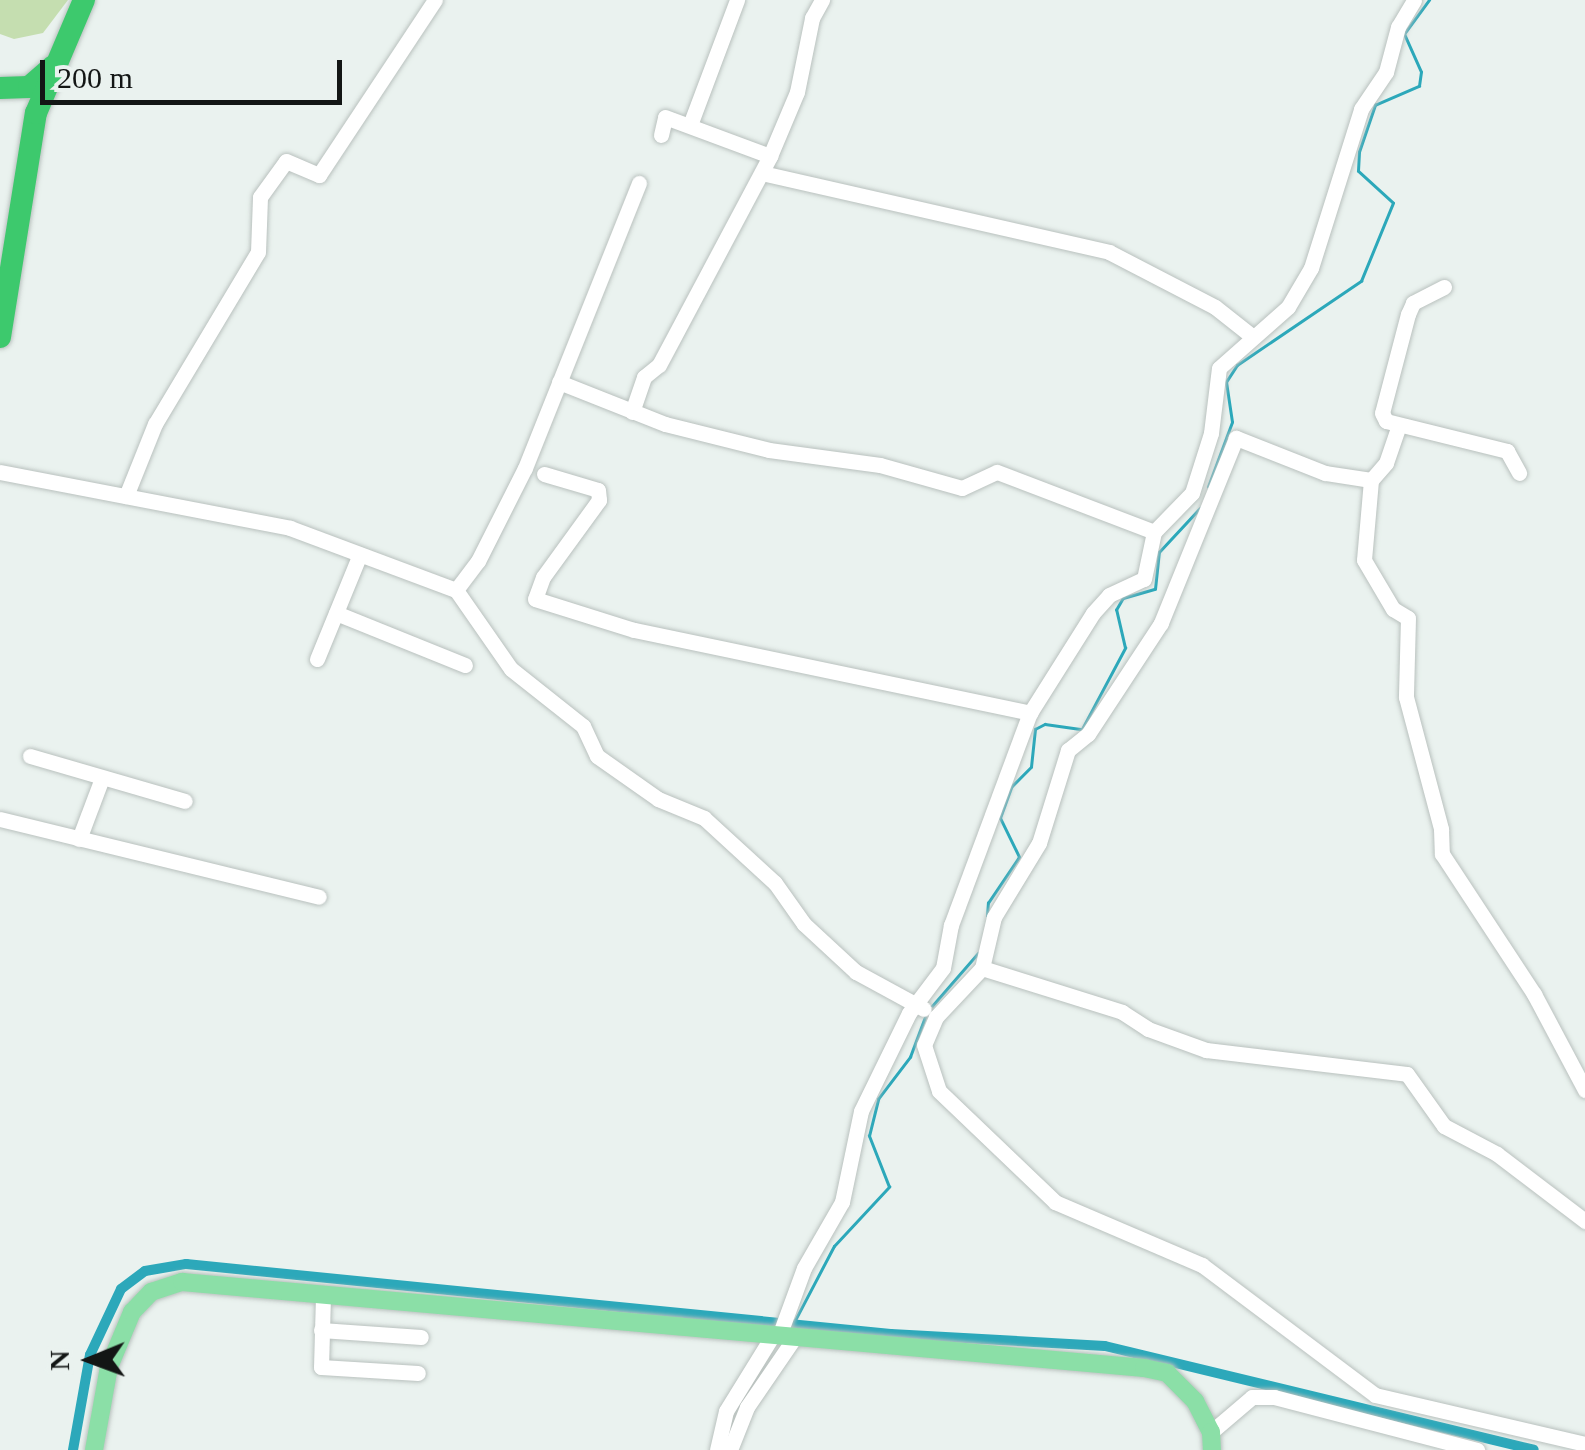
<!DOCTYPE html>
<style>
body{margin:0}
#map{position:relative;width:1585px;height:1450px;overflow:hidden;background:#eaf2ef;font-family:"Times New Roman",serif}
div>[style]{position:absolute}
[style*='--x']{left:calc(var(--x)*1px);top:calc(var(--y)*1px);width:calc(var(--w)*1px);rotate:calc(var(--a)*1deg)}
.green>*{inset:0;background:#c5deb0}
.stream>*{height:2.5px;margin:-1.25px;padding:0 1.25px;transform-origin:1.25px;border-radius:1.25px;background:#2ca8ba}
.canal>*{height:10px;margin:-5px;padding:0 5px;transform-origin:5px;border-radius:5px;background:#2ca8ba}
.roads{filter:drop-shadow(0 0 2px #b9c1be) drop-shadow(0 0 2px #b9c1be)}
.minor>*{height:15px;margin:-7.5px;padding:0 7.5px;transform-origin:7.5px;border-radius:7.5px;background:#fff}
.major>*{height:18px;margin:-9px;padding:0 9px;transform-origin:9px;border-radius:9px;background:#8bdfa7}
.highway>*{height:22px;margin:-11px;padding:0 11px;transform-origin:11px;border-radius:11px;background:#3dc96d}
span{translate:-50% -50%;white-space:nowrap;text-align:center;line-height:1.15;-webkit-text-stroke:8px #eaf2ef;paint-order:stroke}
.north{position:absolute;left:40px;top:1310px;width:100px;height:100px;-webkit-text-stroke:8px #eaf2ef;paint-order:stroke;rotate:269deg;font-size:28px;font-weight:700;line-height:40px;text-align:center;color:#131615}
.north::after{content:'';display:block;margin:auto;width:35px;height:45px;background:#131615;clip-path:polygon(50% 0,100% 100%,50% 72%,0 100%)}
.scale{position:absolute;left:40px;top:60px;width:302px;height:45px;box-sizing:border-box;border:5px solid #131615;border-top:0;padding-left:12px;font-size:30px;line-height:35px;white-space:nowrap;color:#131615;-webkit-text-stroke:8px #eaf2ef;paint-order:stroke}
</style>
<div id="map">
<div class="green">
<div style="clip-path:polygon(0 0,68px 0,43px 33px,14px 39px,0 34px)"></div>
</div>
<div class="stream">
<div style="--x:1208;--y:487;--w:69;--a:-69.7"></div>
<div style="--x:1232;--y:422;--w:40;--a:-98.5"></div>
<div style="--x:1226;--y:382;--w:20;--a:-57"></div>
<div style="--x:1237;--y:365;--w:150;--a:-34.1"></div>
<div style="--x:1361;--y:281;--w:84;--a:-67.7"></div>
<div style="--x:1393;--y:203;--w:47;--a:-137.6"></div>
<div style="--x:1358;--y:171;--w:19;--a:-87"></div>
<div style="--x:1359;--y:152;--w:50;--a:-71.2"></div>
<div style="--x:1375;--y:105;--w:48;--a:-23.4"></div>
<div style="--x:1419;--y:86;--w:14;--a:-82"></div>
<div style="--x:1421;--y:72;--w:42;--a:-114.1"></div>
<div style="--x:1404;--y:34;--w:42;--a:-53.7"></div>
<div style="--x:987;--y:916;--w:13;--a:-86"></div>
<div style="--x:988;--y:903;--w:55;--a:-56"></div>
<div style="--x:1019;--y:857;--w:43;--a:-116"></div>
<div style="--x:1000;--y:818;--w:33;--a:-70"></div>
<div style="--x:1011;--y:787;--w:28;--a:-45"></div>
<div style="--x:1031;--y:767;--w:38;--a:-84"></div>
<div style="--x:1035;--y:729;--w:11;--a:-27"></div>
<div style="--x:1045;--y:724;--w:37;--a:8"></div>
<div style="--x:1082;--y:729;--w:92;--a:-62"></div>
<div style="--x:1125;--y:648;--w:39;--a:-103"></div>
<div style="--x:1116;--y:610;--w:14;--a:-60"></div>
<div style="--x:1123;--y:598;--w:33;--a:-16"></div>
<div style="--x:1155;--y:589;--w:37;--a:-84"></div>
<div style="--x:1159;--y:552;--w:60;--a:-47"></div>
<div style="--x:932;--y:1006;--w:70;--a:-49"></div>
<div style="--x:792;--y:1326;--w:90;--a:-62.3"></div>
<div style="--x:834;--y:1246;--w:81;--a:-47"></div>
<div style="--x:889;--y:1187;--w:55;--a:-111.4"></div>
<div style="--x:869;--y:1136;--w:38;--a:-76"></div>
<div style="--x:878;--y:1099;--w:53;--a:-52.7"></div>
<div style="--x:910;--y:1057;--w:43;--a:-69.4"></div>
</div>
<div class="canal">
<div style="--x:73;--y:1450;--w:97;--a:-79.9"></div>
<div style="--x:90;--y:1355;--w:73;--a:-64.8"></div>
<div style="--x:121;--y:1289;--w:30;--a:-37"></div>
<div style="--x:145;--y:1271;--w:42;--a:-9.7"></div>
<div style="--x:186;--y:1264;--w:708;--a:5.67"></div>
<div style="--x:891;--y:1334;--w:214;--a:3.2"></div>
<div style="--x:1105;--y:1346;--w:441;--a:13.6"></div>
</div>
<div class="roads">
<div class="minor">
<div style="--x:690;--y:125;--w:134;--a:-69.4"></div>
<div style="--x:661;--y:135;--w:18;--a:-77"></div>
<div style="--x:665;--y:117;--w:112;--a:20.4"></div>
<div style="--x:762;--y:173;--w:356;--a:12.8"></div>
<div style="--x:1109;--y:252;--w:119;--a:27.4"></div>
<div style="--x:1215;--y:307;--w:48;--a:38.3"></div>
<div style="--x:1444;--y:287;--w:35;--a:153"></div>
<div style="--x:1413;--y:303;--w:12;--a:114"></div>
<div style="--x:1408;--y:314;--w:102;--a:104.7"></div>
<div style="--x:1382;--y:413;--w:9;--a:63"></div>
<div style="--x:1386;--y:421;--w:125;--a:13.9"></div>
<div style="--x:1507;--y:451;--w:25;--a:61"></div>
<div style="--x:559;--y:382;--w:114;--a:21.6"></div>
<div style="--x:665;--y:424;--w:107;--a:14"></div>
<div style="--x:769;--y:450;--w:112;--a:7.7"></div>
<div style="--x:880;--y:465;--w:85;--a:15.7"></div>
<div style="--x:962;--y:488;--w:38;--a:-25"></div>
<div style="--x:997;--y:472;--w:168;--a:20.9"></div>
<div style="--x:632;--y:412;--w:37;--a:-71"></div>
<div style="--x:644;--y:377;--w:19;--a:-39"></div>
<div style="--x:659;--y:365;--w:237;--a:-62"></div>
<div style="--x:770;--y:156;--w:69;--a:-67.1"></div>
<div style="--x:797;--y:92;--w:76;--a:-78.5"></div>
<div style="--x:812;--y:18;--w:21;--a:-61"></div>
<div style="--x:1399;--y:425;--w:40;--a:108.9"></div>
<div style="--x:1386;--y:463;--w:23;--a:131"></div>
<div style="--x:1371;--y:480;--w:80;--a:95"></div>
<div style="--x:1364;--y:560;--w:57;--a:59.4"></div>
<div style="--x:1393;--y:609;--w:17;--a:31"></div>
<div style="--x:1408;--y:618;--w:79;--a:91.5"></div>
<div style="--x:1406;--y:697;--w:137;--a:75.1"></div>
<div style="--x:1441;--y:829;--w:25;--a:88"></div>
<div style="--x:1442;--y:854;--w:168;--a:56.7"></div>
<div style="--x:1534;--y:994;--w:109;--a:62"></div>
<div style="--x:0;--y:472;--w:295;--a:10.9"></div>
<div style="--x:290;--y:528;--w:177;--a:20.5"></div>
<div style="--x:456;--y:590;--w:96;--a:55.2"></div>
<div style="--x:511;--y:669;--w:92;--a:38.4"></div>
<div style="--x:583;--y:726;--w:33;--a:65"></div>
<div style="--x:597;--y:756;--w:75;--a:35.2"></div>
<div style="--x:658;--y:799;--w:50;--a:22.4"></div>
<div style="--x:704;--y:818;--w:96;--a:42.5"></div>
<div style="--x:775;--y:883;--w:50;--a:54.7"></div>
<div style="--x:804;--y:924;--w:71;--a:42.7"></div>
<div style="--x:856;--y:972;--w:77;--a:28.6"></div>
<div style="--x:544;--y:474;--w:56;--a:16.5"></div>
<div style="--x:598;--y:490;--w:10;--a:84"></div>
<div style="--x:599;--y:500;--w:95;--a:126"></div>
<div style="--x:543;--y:577;--w:23;--a:110"></div>
<div style="--x:535;--y:599;--w:104;--a:17.4"></div>
<div style="--x:634;--y:630;--w:405;--a:11.8"></div>
<div style="--x:1371;--y:480;--w:47;--a:-171.3"></div>
<div style="--x:1325;--y:473;--w:96;--a:-158.5"></div>
<div style="--x:1236;--y:438;--w:200;--a:112.1"></div>
<div style="--x:1161;--y:623;--w:133;--a:123.3"></div>
<div style="--x:1088;--y:734;--w:26;--a:141"></div>
<div style="--x:1068;--y:750;--w:97;--a:107.3"></div>
<div style="--x:1039;--y:843;--w:87;--a:121.3"></div>
<div style="--x:994;--y:917;--w:52;--a:103.2"></div>
<div style="--x:982;--y:968;--w:67;--a:133.2"></div>
<div style="--x:936;--y:1017;--w:30;--a:113"></div>
<div style="--x:924;--y:1045;--w:48;--a:71.9"></div>
<div style="--x:939;--y:1091;--w:161;--a:43.7"></div>
<div style="--x:1055;--y:1202;--w:160;--a:23.2"></div>
<div style="--x:1202;--y:1265;--w:216;--a:36.9"></div>
<div style="--x:1375;--y:1395;--w:216;--a:13.1"></div>
<div style="--x:126;--y:496;--w:78;--a:-68.1"></div>
<div style="--x:155;--y:424;--w:200;--a:-59.1"></div>
<div style="--x:258;--y:252;--w:55;--a:-87.9"></div>
<div style="--x:260;--y:197;--w:44;--a:-54.2"></div>
<div style="--x:286;--y:161;--w:36;--a:23"></div>
<div style="--x:319;--y:175;--w:210;--a:-56.5"></div>
<div style="--x:456;--y:590;--w:36;--a:-53"></div>
<div style="--x:478;--y:561;--w:104;--a:-63.2"></div>
<div style="--x:525;--y:468;--w:307;--a:-68.2"></div>
<div style="--x:336;--y:613;--w:139;--a:22"></div>
<div style="--x:317;--y:659;--w:113;--a:-67.7"></div>
<div style="--x:30;--y:756;--w:161;--a:16.2"></div>
<div style="--x:0;--y:819;--w:328;--a:13.7"></div>
<div style="--x:79;--y:839;--w:65;--a:-69.3"></div>
<div style="--x:982;--y:968;--w:147;--a:17.4"></div>
<div style="--x:1122;--y:1012;--w:31;--a:33"></div>
<div style="--x:1148;--y:1029;--w:62;--a:19.9"></div>
<div style="--x:1206;--y:1050;--w:202;--a:6.8"></div>
<div style="--x:1407;--y:1074;--w:64;--a:54.6"></div>
<div style="--x:1444;--y:1126;--w:60;--a:27.8"></div>
<div style="--x:1497;--y:1154;--w:111;--a:37.3"></div>
<div style="--x:323;--y:1296;--w:71;--a:91.6"></div>
<div style="--x:321;--y:1367;--w:97;--a:3.5"></div>
<div style="--x:321;--y:1330;--w:100;--a:4"></div>
<div style="--x:779;--y:1336;--w:72;--a:-69.8"></div>
<div style="--x:804;--y:1268;--w:76;--a:-60.1"></div>
<div style="--x:842;--y:1202;--w:93;--a:-78.2"></div>
<div style="--x:861;--y:1111;--w:109;--a:-63.9"></div>
<div style="--x:909;--y:1013;--w:56;--a:-52.9"></div>
<div style="--x:943;--y:968;--w:44;--a:-79.5"></div>
<div style="--x:951;--y:925;--w:226;--a:-69.6"></div>
<div style="--x:1030;--y:713;--w:118;--a:-57.8"></div>
<div style="--x:1093;--y:613;--w:24;--a:-48"></div>
<div style="--x:1109;--y:595;--w:38;--a:-25"></div>
<div style="--x:1144;--y:579;--w:48;--a:-78"></div>
<div style="--x:1154;--y:532;--w:54;--a:-45.7"></div>
<div style="--x:1192;--y:493;--w:63;--a:-72.4"></div>
<div style="--x:1211;--y:433;--w:65;--a:-83"></div>
<div style="--x:1219;--y:368;--w:92;--a:-41.5"></div>
<div style="--x:1288;--y:307;--w:45;--a:-59.5"></div>
<div style="--x:1311;--y:268;--w:167;--a:-72.5"></div>
<div style="--x:1361;--y:109;--w:45;--a:-56"></div>
<div style="--x:1386;--y:72;--w:47;--a:-75.1"></div>
<div style="--x:1398;--y:27;--w:31;--a:-59"></div>
<div style="--x:1211;--y:1432;--w:54;--a:-40.5"></div>
<div style="--x:1252;--y:1397;--w:22;--a:0"></div>
<div style="--x:1274;--y:1397;--w:210;--a:14.6"></div>
<div style="--x:717;--y:1450;--w:40;--a:-77"></div>
<div style="--x:726;--y:1411;--w:89;--a:-58.3"></div>
<div style="--x:730;--y:1450;--w:46;--a:-68.4"></div>
<div style="--x:747;--y:1407;--w:85;--a:-55.6"></div>
</div>
<div class="major">
<div style="--x:94;--y:1450;--w:84;--a:-79.8"></div>
<div style="--x:109;--y:1367;--w:60;--a:-67.3"></div>
<div style="--x:132;--y:1312;--w:28;--a:-46"></div>
<div style="--x:151;--y:1292;--w:33;--a:-18"></div>
<div style="--x:182;--y:1282;--w:966;--a:5.11"></div>
<div style="--x:1144;--y:1368;--w:24;--a:12"></div>
<div style="--x:1167;--y:1373;--w:40;--a:45"></div>
<div style="--x:1195;--y:1401;--w:35;--a:63"></div>
<div style="--x:1211;--y:1432;--w:18;--a:87"></div>
</div>
<div class="highway">
<div style="--x:0;--y:88;--w:29;--a:-2"></div>
<div style="--x:29;--y:87;--w:32;--a:-41"></div>
<div style="--x:0;--y:337;--w:227;--a:-80.9"></div>
<div style="--x:36;--y:113;--w:123;--a:-67"></div>
</div>
</div>
<div class="north">N</div>
<div class="scale">200 m</div>
</div>
